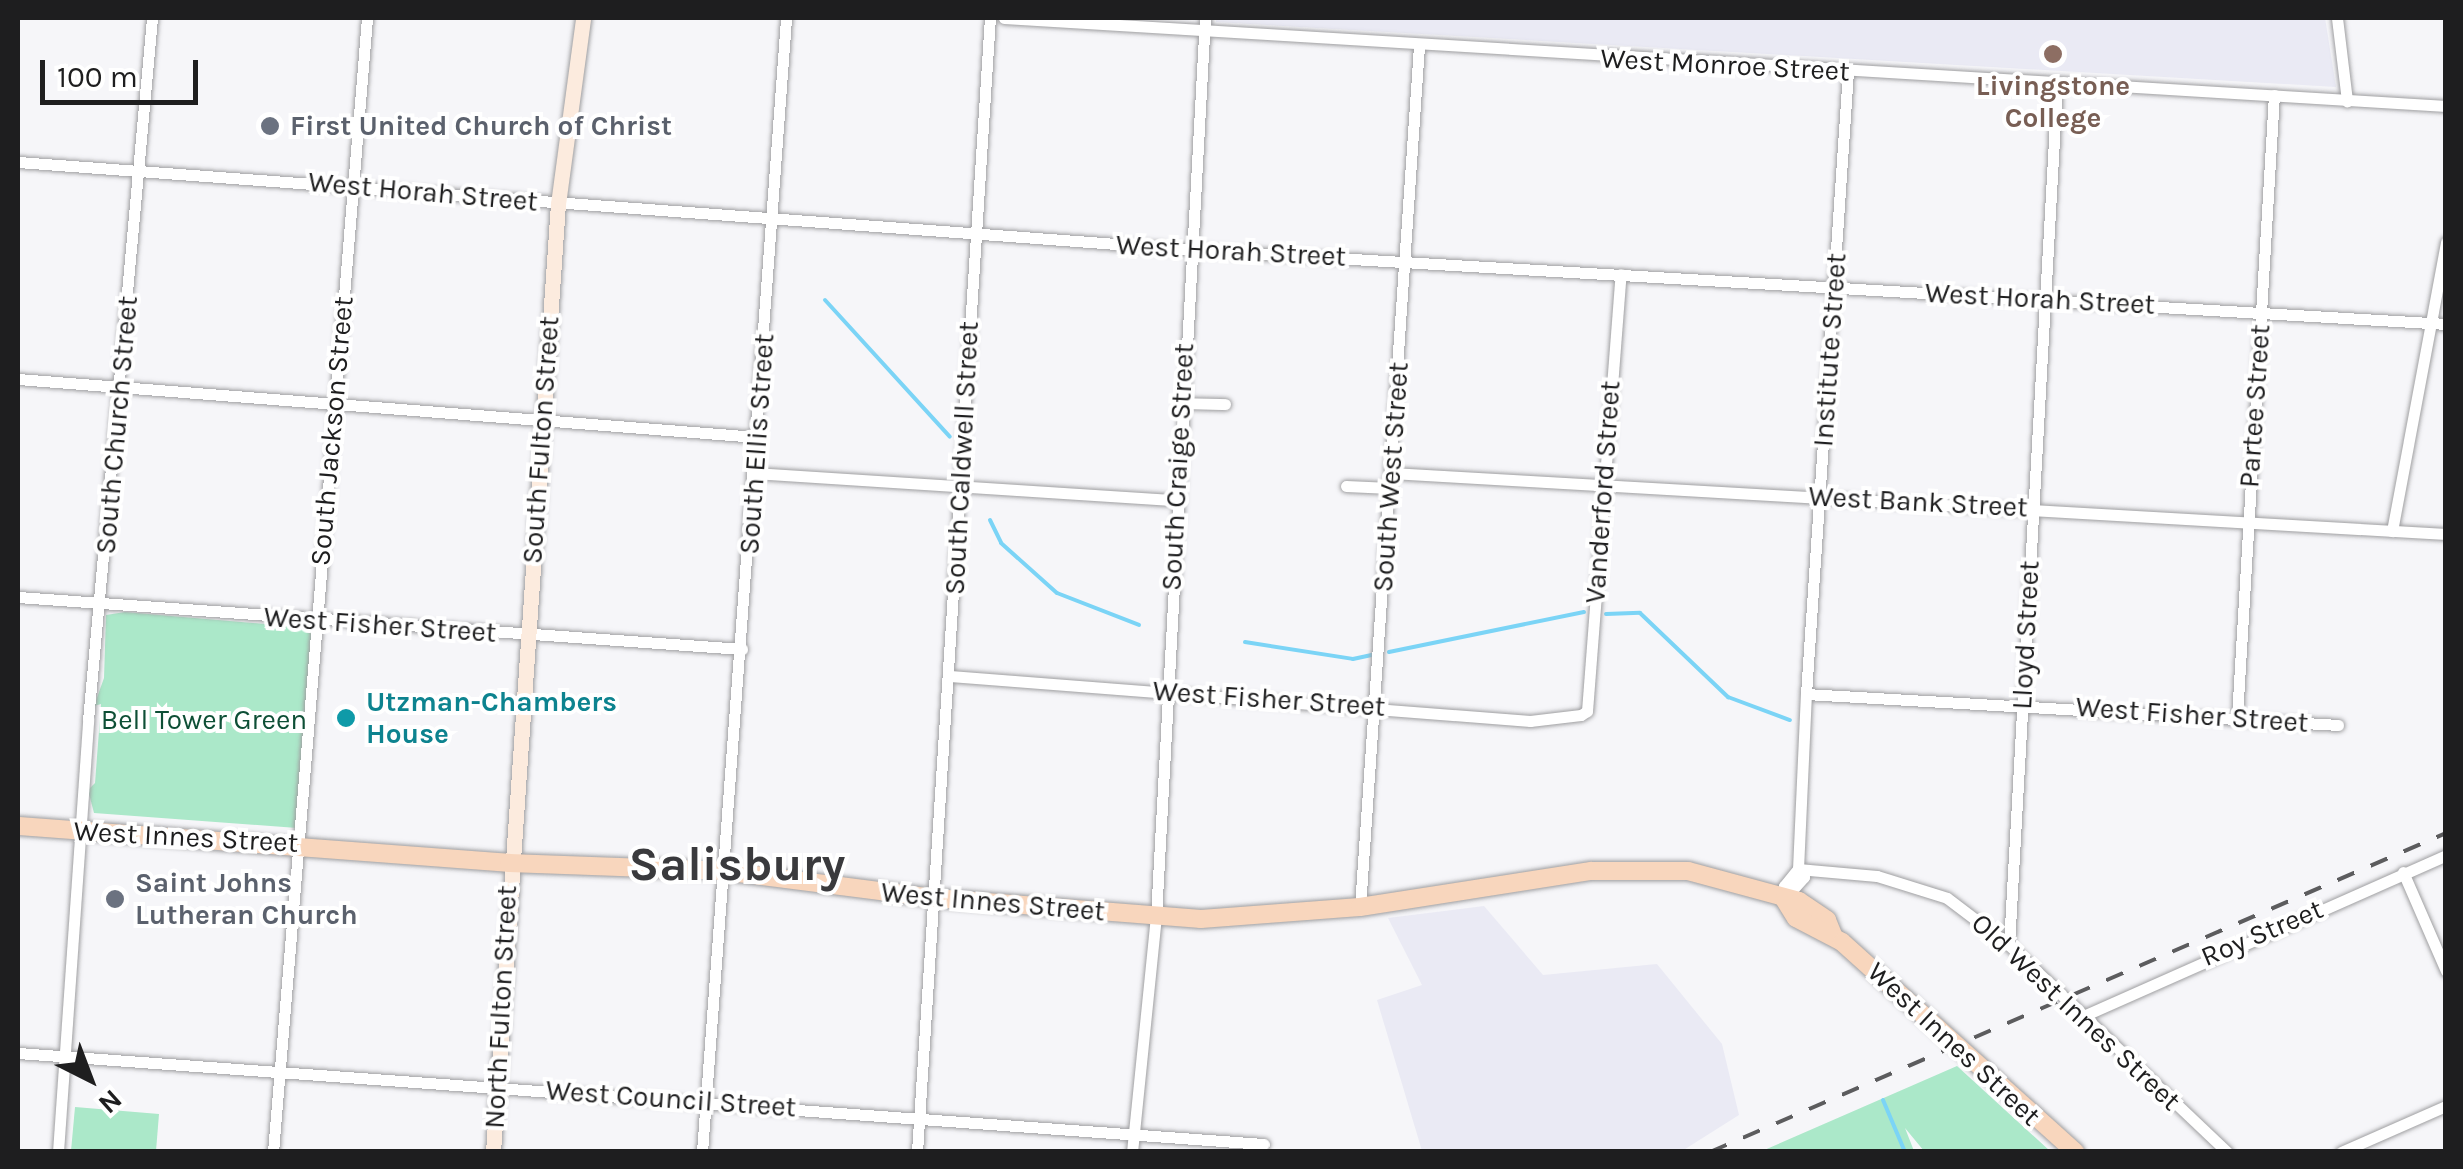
<!DOCTYPE html>
<style>
body{margin:0}
#map{position:relative;width:2463px;height:1169px;overflow:hidden;background:#f6f6f9;font-family:Karla,sans-serif}
div>[style]{position:absolute}
[style*='--x']{left:calc(var(--x)*1px);top:calc(var(--y)*1px);width:calc(var(--w)*1px);rotate:calc(var(--a)*1deg)}
.built>*{inset:0;background:#eaeaf4}
.green>*{inset:0;background:#abe8c9}
.stream>*{height:4px;margin:-2px;padding:0 2px;transform-origin:2px;border-radius:2px;background:#7bd4f6}
.roads{filter:drop-shadow(0 0 2px #9f9fa1) drop-shadow(0 0 2px #9f9fa1)}
.street>*{height:11px;margin:-5.5px;padding:0 5.5px;transform-origin:5.5px;border-radius:5.5px;background:#fff}
.secondary>*{height:15px;margin:-7.5px;padding:0 7.5px;transform-origin:7.5px;border-radius:7.5px;background:#fcebde}
.primary>*{height:18px;margin:-9px;padding:0 9px;transform-origin:9px;border-radius:9px;background:#f8d6bd}
.rail>*{height:4px;margin-top:-2px;transform-origin:0;background:repeating-linear-gradient(90deg,#5c5c5e 0 18px,transparent 0 36px)}
.dots>*{width:28px;height:28px;translate:-50% -50%;box-sizing:border-box;border:5px solid #fff;border-radius:50%}
span{translate:-50% -50%;white-space:nowrap;text-align:center;line-height:1.15;-webkit-text-stroke:8px #fff;paint-order:stroke}
.street-label{font-size:28px;color:#1e1e1f}
.education-label{font-size:28px;color:#785e54;font-weight:700}
.worship-label{font-size:28px;color:#5b616d;font-weight:700}
.left{translate:0 -50%;text-align:left}
.culture-label{font-size:28px;color:#0d838f;font-weight:700}
.park-label{font-size:28px;color:#0e4f36}
.town-label{font-size:48px;color:#3a3a3d;font-weight:700}
.frame{position:absolute;inset:0;border:20px solid #1e1e1f;pointer-events:none}
.north{position:absolute;left:40px;top:1029px;width:100px;height:100px;-webkit-text-stroke:8px #fff;paint-order:stroke;rotate:138deg;font-size:28px;font-weight:700;line-height:40px;text-align:center;color:#1e1e1f}
.north::after{content:'';display:block;margin:auto;width:35px;height:45px;background:#1e1e1f;clip-path:polygon(50% 0,100% 100%,50% 72%,0 100%)}
.scale{position:absolute;left:40px;top:60px;width:158px;height:45px;box-sizing:border-box;border:5px solid #1e1e1f;border-top:0;padding-left:12px;font-size:30px;line-height:35px;white-space:nowrap;color:#1e1e1f;-webkit-text-stroke:8px #fff;paint-order:stroke}
</style>
<div id="map">
<div class="built">
<div style="clip-path:polygon(1216px 18px,2325px 18px,2336px 87px,1216px 22px)"></div>
<div style="clip-path:polygon(1484px 906px,1543px 975px,1657px 964px,1722px 1044px,1739px 1115px,1682px 1151px,1422px 1151px,1377px 1000px,1422px 985px,1388px 918px)"></div>
</div>
<div class="green">
<div style="clip-path:polygon(125px 612px,312px 628px,297px 828px,94px 813px,88px 790px,95px 783px,101px 704px,94px 706px,104px 678px,106px 615px)"></div>
<div style="clip-path:polygon(1957px 1066px,2050px 1151px,1924px 1151px,1905px 1128px,1914px 1151px,1762px 1151px)"></div>
<div style="clip-path:polygon(75px 1107px,159px 1114px,156px 1151px,71px 1151px)"></div>
</div>
<div class="stream">
<div style="--x:825;--y:300;--w:185;--a:47.6"></div>
<div style="--x:990;--y:520;--w:25;--a:64"></div>
<div style="--x:1001;--y:543;--w:75;--a:41.8"></div>
<div style="--x:1057;--y:593;--w:88;--a:21.3"></div>
<div style="--x:1606;--y:614;--w:34;--a:-2"></div>
<div style="--x:1640;--y:613;--w:122;--a:43.7"></div>
<div style="--x:1728;--y:697;--w:66;--a:20.4"></div>
<div style="--x:1245;--y:642;--w:109;--a:8.9"></div>
<div style="--x:1353;--y:659;--w:19;--a:-12"></div>
<div style="--x:1389;--y:652;--w:199;--a:-11.6"></div>
<div style="--x:1883;--y:1100;--w:56;--a:67.1"></div>
</div>
<div class="roads">
<div class="street">
<div style="--x:1004;--y:18;--w:1445;--a:3.49"></div>
<div style="--x:2337;--y:18;--w:84;--a:83.1"></div>
<div style="--x:18;--y:162;--w:1169;--a:4.27"></div>
<div style="--x:1184;--y:249;--w:1264;--a:3.4"></div>
<div style="--x:18;--y:379;--w:741;--a:4.49"></div>
<div style="--x:1180;--y:403;--w:45;--a:1.3"></div>
<div style="--x:755;--y:473;--w:420;--a:3.7"></div>
<div style="--x:1391;--y:473;--w:1057;--a:3.31"></div>
<div style="--x:1346;--y:486;--w:44;--a:2.6"></div>
<div style="--x:2392;--y:531;--w:294;--a:-79.4"></div>
<div style="--x:18;--y:597;--w:726;--a:4.11"></div>
<div style="--x:950;--y:676;--w:582;--a:4.44"></div>
<div style="--x:1530;--y:721;--w:51;--a:-6.7"></div>
<div style="--x:1581;--y:715;--w:7;--a:-34"></div>
<div style="--x:1587;--y:711;--w:438;--a:-85.6"></div>
<div style="--x:1806;--y:694;--w:533;--a:3.33"></div>
<div style="--x:2237;--y:717;--w:623;--a:-86.6"></div>
<div style="--x:1798;--y:869;--w:79;--a:5.1"></div>
<div style="--x:1877;--y:876;--w:73;--a:17.4"></div>
<div style="--x:1947;--y:898;--w:78;--a:37.2"></div>
<div style="--x:2009;--y:945;--w:301;--a:43.5"></div>
<div style="--x:2403;--y:872;--w:108;--a:66.5"></div>
<div style="--x:1784;--y:899;--w:30;--a:-48"></div>
<div style="--x:1804;--y:877;--w:10;--a:-127"></div>
<div style="--x:1798;--y:869;--w:175;--a:-87.4"></div>
<div style="--x:1806;--y:694;--w:623;--a:-86.14"></div>
<div style="--x:1784;--y:899;--w:13;--a:-90"></div>
<div style="--x:1784;--y:886;--w:22;--a:-51"></div>
<div style="--x:1360;--y:907;--w:862;--a:-86.08"></div>
<div style="--x:2009;--y:945;--w:860;--a:-86.8"></div>
<div style="--x:2081;--y:1017;--w:399;--a:-23.9"></div>
<div style="--x:18;--y:1053;--w:1249;--a:4.18"></div>
<div style="--x:58;--y:1152;--w:433;--a:-86"></div>
<div style="--x:88;--y:720;--w:705;--a:-84.79"></div>
<div style="--x:273;--y:1152;--w:1138;--a:-85.26"></div>
<div style="--x:702;--y:1152;--w:1137;--a:-85.76"></div>
<div style="--x:917;--y:1152;--w:1136;--a:-86.32"></div>
<div style="--x:1132;--y:1152;--w:237;--a:-84.2"></div>
<div style="--x:1156;--y:916;--w:899;--a:-86.88"></div>
<div style="--x:2341;--y:1152;--w:115;--a:-23.7"></div>
</div>
<div class="secondary">
<div style="--x:493;--y:1152;--w:950;--a:-86.08"></div>
<div style="--x:558;--y:204;--w:188;--a:-82.3"></div>
</div>
<div class="primary">
<div style="--x:18;--y:826;--w:492;--a:4.3"></div>
<div style="--x:509;--y:863;--w:214;--a:2.1"></div>
<div style="--x:723;--y:871;--w:214;--a:7.3"></div>
<div style="--x:935;--y:898;--w:267;--a:4.5"></div>
<div style="--x:1201;--y:919;--w:159;--a:-4.3"></div>
<div style="--x:1360;--y:907;--w:234;--a:-8.9"></div>
<div style="--x:1591;--y:871;--w:97;--a:0"></div>
<div style="--x:1688;--y:871;--w:115;--a:15.1"></div>
<div style="--x:1799;--y:901;--w:34;--a:34"></div>
<div style="--x:1827;--y:920;--w:16;--a:68"></div>
<div style="--x:1784;--y:899;--w:22;--a:58"></div>
<div style="--x:1796;--y:918;--w:52;--a:27.6"></div>
<div style="--x:1842;--y:942;--w:314;--a:42"></div>
</div>
</div>
<div class="rail">
<div style="--x:1710;--y:1152;--w:802;--a:-23.43"></div>
</div>
<div class="dots">
<div style="left:2053px;top:54px;background:#8d6e63"></div>
<div style="left:270px;top:126px;background:#6b7280"></div>
<div style="left:346px;top:718px;background:#0f9aa8"></div>
<div style="left:115px;top:899px;background:#6b7280"></div>
</div>
<div class="street-label">
<span style="left:1725px;top:65px;rotate:3deg">West Monroe Street</span>
<span style="left:423px;top:192px;rotate:5deg">West Horah Street</span>
<span style="left:1231px;top:251px;rotate:3deg">West Horah Street</span>
<span style="left:2040px;top:299px;rotate:3deg">West Horah Street</span>
<span style="left:1830px;top:350px;rotate:-86deg">Institute Street</span>
<span style="left:2255px;top:406px;rotate:-86deg">Partee Street</span>
<span style="left:117px;top:425px;rotate:-85deg">South Church Street</span>
<span style="left:332px;top:431px;rotate:-85deg">South Jackson Street</span>
<span style="left:541px;top:440px;rotate:-86deg">South Fulton Street</span>
<span style="left:757px;top:444px;rotate:-86deg">South Ellis Street</span>
<span style="left:962px;top:458px;rotate:-87deg">South Caldwell Street</span>
<span style="left:1178px;top:467px;rotate:-87deg">South Craige Street</span>
<span style="left:1391px;top:477px;rotate:-86deg">South West Street</span>
<span style="left:1603px;top:492px;rotate:-86deg">Vanderford Street</span>
<span style="left:1918px;top:502px;rotate:3deg">West Bank Street</span>
<span style="left:380px;top:625px;rotate:4deg">West Fisher Street</span>
<span style="left:2026px;top:635px;rotate:-87deg">Lloyd Street</span>
<span style="left:1269px;top:699px;rotate:4deg">West Fisher Street</span>
<span style="left:2192px;top:715px;rotate:4deg">West Fisher Street</span>
<span style="left:186px;top:837px;rotate:3deg">West Innes Street</span>
<span style="left:993px;top:902px;rotate:5deg">West Innes Street</span>
<span style="left:2262px;top:933px;rotate:-23deg">Roy Street</span>
<span style="left:501px;top:1007px;rotate:-87deg">North Fulton Street</span>
<span style="left:2076px;top:1012px;rotate:43deg">Old West Innes Street</span>
<span style="left:1954px;top:1044px;rotate:43deg">West Innes Street</span>
<span style="left:671px;top:1099px;rotate:4deg">West Council Street</span>
</div>
<div class="education-label">
<span style="left:2053px;top:102px">Livingstone<br>College</span>
</div>
<div class="worship-label">
<span class="left" style="left:290px;top:126px">First United Church of Christ</span>
<span class="left" style="left:135px;top:899px">Saint Johns<br>Lutheran Church</span>
</div>
<div class="culture-label">
<span class="left" style="left:366px;top:718px">Utzman-Chambers<br>House</span>
</div>
<div class="park-label">
<span style="left:204px;top:720px">Bell Tower Green</span>
</div>
<div class="town-label">
<span style="left:737px;top:865px">Salisbury</span>
</div>
<div class="frame"></div>
<div class="north">N</div>
<div class="scale">100 m</div>
</div>
